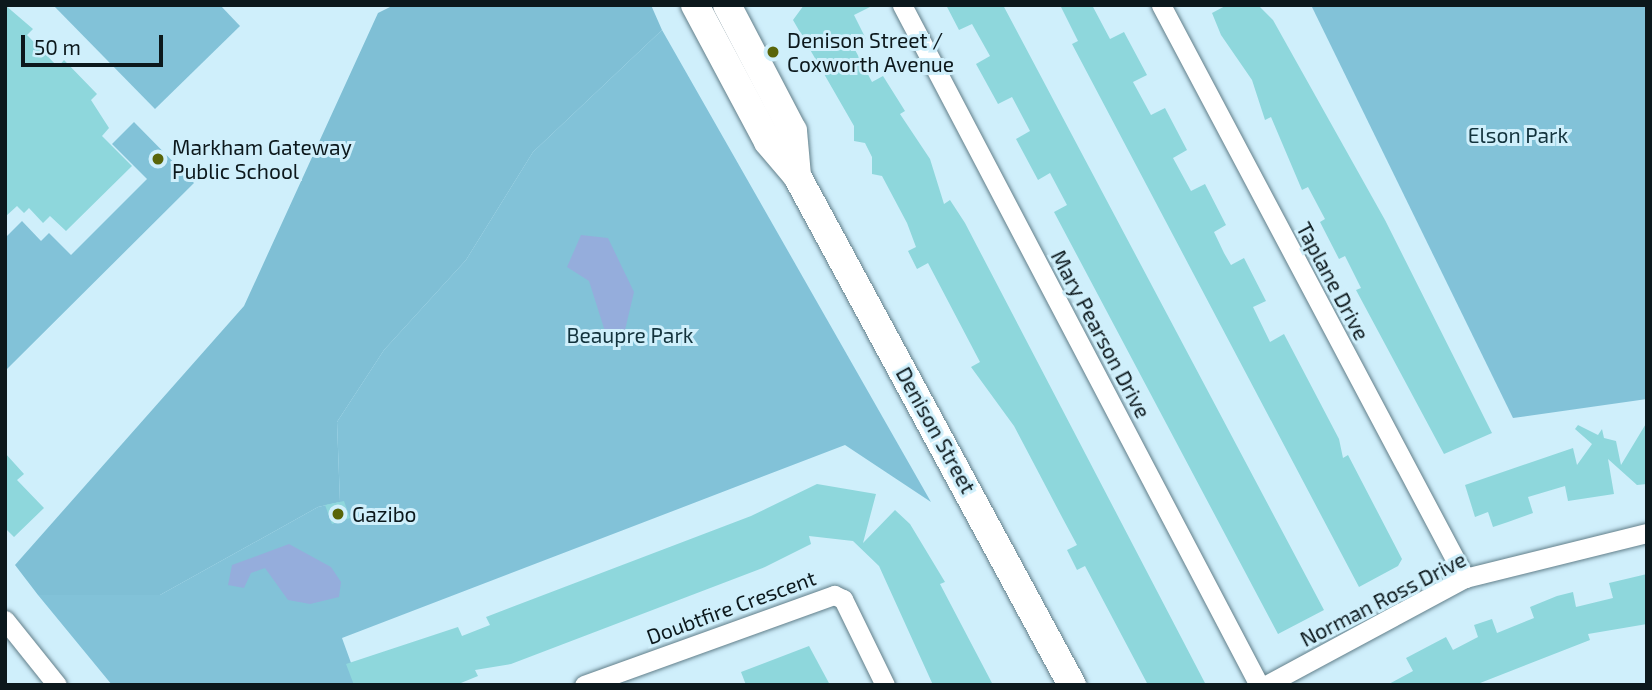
<!DOCTYPE html>
<style>
body{margin:0}
#map{position:relative;width:1652px;height:690px;overflow:hidden;background:#cfeffb;font-family:"Exo 2",sans-serif}
div>[style]{position:absolute}
[style*='--x']{left:calc(var(--x)*1px);top:calc(var(--y)*1px);width:calc(var(--w)*1px);rotate:calc(var(--a)*1deg)}
.green>*{inset:0;background:#82c2d8}
.forest>*{inset:0;background:#7fbfd5}
.water>*{inset:0;background:#95addc}
.building>*{inset:0;background:#8ed7dc}
.roads{filter:drop-shadow(0 0 2px #627f8a) drop-shadow(0 0 2px #627f8a)}
.street>*{height:19px;margin:-9.5px;padding:0 9.5px;transform-origin:9.5px;border-radius:9.5px;background:#fff}
.secondary>*{height:28px;margin:-14px;padding:0 14px;transform-origin:14px;border-radius:14px;background:#fff}
.dots>*{width:19px;height:19px;translate:-50% -50%;box-sizing:border-box;border:4px solid #cfeffb;border-radius:50%}
span{translate:-50% -50%;white-space:nowrap;text-align:center;line-height:1.15;-webkit-text-stroke:6px #cfeffb;paint-order:stroke}
.poi-label{font-size:21px;color:#0c181c}
.left{translate:0 -50%;text-align:left}
.park-label{font-size:21px;color:#13333d}
.street-label{font-size:21px;color:#0c181c}
.frame{position:absolute;inset:0;border:7px solid #0c181c;pointer-events:none}
.scale{position:absolute;left:21px;top:35px;width:142px;height:32px;box-sizing:border-box;border:4px solid #0c181c;border-top:0;padding-left:9px;font-size:21px;line-height:24px;white-space:nowrap;color:#0c181c;-webkit-text-stroke:5px #cfeffb;paint-order:stroke}
</style>
<div id="map">
<div class="green">
<div style="clip-path:polygon(53px 5px,220px 5px,240px 26px,155px 109px)"></div>
<div style="clip-path:polygon(1311px 5px,1647px 5px,1647px 399px,1513px 418px)"></div>
<div style="clip-path:polygon(662px 30px,931px 502px,845px 445px,342px 638px,359px 685px,112px 685px,38px 595px,160px 595px,318px 507px,340px 502px,337px 422px,384px 350px,466px 260px,533px 152px)"></div>
<div style="clip-path:polygon(134px 122px,194px 183px,6px 370px,5px 238px,22px 221px,41px 241px,49px 233px,71px 255px,147px 179px,112px 144px)"></div>
</div>
<div class="forest">
<div style="clip-path:polygon(394px 5px,651px 5px,662px 30px,533px 152px,466px 260px,384px 350px,337px 422px,340px 502px,318px 507px,160px 595px,38px 595px,15px 565px,244px 306px,378px 13px)"></div>
</div>
<div class="water">
<div style="clip-path:polygon(581px 235px,608px 238px,634px 292px,621px 347px,608px 341px,589px 281px,567px 267px)"></div>
<div style="clip-path:polygon(289px 544px,331px 567px,341px 582px,339px 597px,310px 604px,288px 600px,265px 568px,251px 573px,244px 588px,228px 585px,232px 565px)"></div>
</div>
<div class="building">
<div style="clip-path:polygon(5px 5px,33px 29px,27px 35px,58px 67px,64px 60px,97px 94px,91px 100px,109px 128px,102px 136px,132px 166px,66px 231px,50px 216px,43px 223px,29px 208px,24px 213px,17px 206px,5px 217px)"></div>
<div style="clip-path:polygon(804px 5px,874px 5px,854px 15px,866px 39px,853px 46px,872px 82px,883px 76px,905px 111px,900px 114px,930px 159px,944px 204px,950px 200px,965px 223px,1206px 685px,1148px 685px,1085px 566px,1077px 570px,1067px 550px,1077px 545px,1063px 519px,1014px 426px,971px 367px,980px 362px,928px 263px,917px 269px,908px 251px,916px 247px,907px 223px,882px 176px,872px 174px,872px 157px,865px 143px,854px 141px,854px 126px,793px 20px)"></div>
<div style="clip-path:polygon(946px 5px,1003px 5px,1324px 610px,1278px 634px,1054px 212px,1067px 205px,1050px 173px,1038px 180px,1016px 139px,1030px 131px,1012px 97px,998px 104px,976px 64px,990px 56px,972px 24px,959px 30px)"></div>
<div style="clip-path:polygon(1060px 5px,1092px 5px,1110px 39px,1124px 32px,1147px 75px,1133px 82px,1151px 115px,1165px 108px,1187px 150px,1173px 158px,1191px 191px,1205px 184px,1226px 225px,1214px 232px,1224px 253px,1231px 265px,1244px 258px,1266px 301px,1253px 307px,1270px 342px,1284px 334px,1339px 439px,1343px 458px,1348px 455px,1402px 559px,1398px 566px,1359px 587px,1072px 44px,1078px 41px)"></div>
<div style="clip-path:polygon(1227px 5px,1258px 5px,1273px 20px,1385px 220px,1492px 433px,1444px 454px,1356px 290px,1361px 288px,1345px 256px,1339px 259px,1320px 222px,1325px 219px,1308px 187px,1302px 190px,1271px 117px,1265px 120px,1252px 80px,1221px 35px,1212px 13px)"></div>
<div style="clip-path:polygon(1647px 422px,1647px 484px,1637px 485px,1608px 459px,1614px 494px,1568px 501px,1565px 486px,1528px 497px,1533px 513px,1508px 522px,1493px 527px,1488px 512px,1475px 517px,1465px 485px,1573px 448px,1577px 465px,1592px 444px,1575px 429px,1578px 425px,1598px 435px,1602px 429px,1604px 438px,1616px 441px,1621px 465px)"></div>
<div style="clip-path:polygon(5px 453px,24px 474px,17px 480px,44px 508px,14px 537px,5px 528px)"></div>
<div style="clip-path:polygon(817px 484px,876px 494px,863px 543px,895px 510px,910px 524px,945px 582px,940px 584px,993px 685px,933px 685px,879px 566px,853px 541px,809px 536px,811px 544px,765px 567px,511px 664px,475px 670px,478px 676px,456px 685px,354px 685px,346px 664px,458px 627px,462px 636px,490px 625px,486px 617px,751px 516px)"></div>
<div style="clip-path:polygon(344px 501px,350px 518px,332px 524px,325px 505px)"></div>
<div style="clip-path:polygon(1647px 574px,1647px 624px,1588px 634px,1590px 640px,1475px 685px,1387px 685px,1413px 671px,1406px 658px,1446px 637px,1453px 650px,1478px 637px,1474px 625px,1492px 619px,1497px 633px,1534px 618px,1530px 607px,1557px 596px,1573px 592px,1576px 607px,1613px 598px,1609px 583px)"></div>
<div style="clip-path:polygon(809px 646px,830px 685px,746px 685px,741px 672px)"></div>
</div>
<div class="roads">
<div class="street">
<div style="--x:902;--y:5;--w:768;--a:62.3"></div>
<div style="--x:1161;--y:5;--w:649;--a:62.05"></div>
<div style="--x:5;--y:620;--w:83;--a:51.3"></div>
<div style="--x:584;--y:685;--w:266;--a:-19.8"></div>
<div style="--x:834;--y:595;--w:10;--a:24"></div>
<div style="--x:843;--y:599;--w:96;--a:64"></div>
<div style="--x:1266;--y:685;--w:226;--a:-28.3"></div>
<div style="--x:1465;--y:578;--w:187;--a:-13.9"></div>
</div>
<div class="secondary">
<div style="--x:695;--y:5;--w:155;--a:61.9"></div>
<div style="--x:768;--y:142;--w:45;--a:49.5"></div>
<div style="--x:797;--y:176;--w:579;--a:61.62"></div>
<div style="--x:727;--y:5;--w:142;--a:62.4"></div>
<div style="--x:793;--y:131;--w:45;--a:84.9"></div>
</div>
</div>
<div class="dots">
<div style="left:773px;top:52px;background:#596509"></div>
<div style="left:158px;top:159px;background:#596509"></div>
<div style="left:338px;top:514px;background:#596509"></div>
</div>
<div class="poi-label">
<span class="left" style="left:787px;top:52px">Denison Street /<br>Coxworth Avenue</span>
<span class="left" style="left:172px;top:159px">Markham Gateway<br>Public School</span>
<span class="left" style="left:352px;top:514px">Gazibo</span>
</div>
<div class="park-label">
<span style="left:1518px;top:135px">Elson Park</span>
<span style="left:630px;top:335px">Beaupre Park</span>
</div>
<div class="street-label">
<span style="left:1333px;top:281px;rotate:62deg">Taplane Drive</span>
<span style="left:1101px;top:334px;rotate:62deg">Mary Pearson Drive</span>
<span style="left:936px;top:430px;rotate:61deg">Denison Street</span>
<span style="left:1383px;top:599px;rotate:-27deg">Norman Ross Drive</span>
<span style="left:731px;top:607px;rotate:-20deg">Doubtfire Crescent</span>
</div>
<div class="frame"></div>
<div class="scale">50 m</div>
</div>
